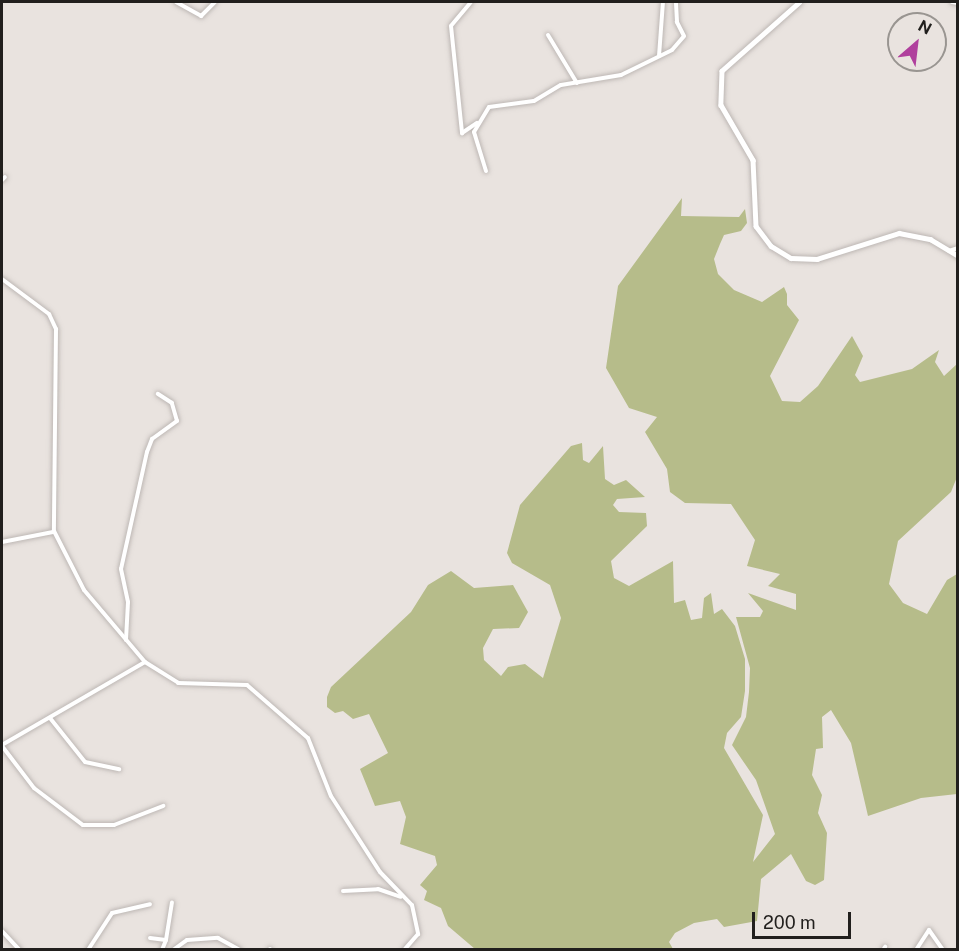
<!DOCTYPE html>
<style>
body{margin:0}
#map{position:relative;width:959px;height:951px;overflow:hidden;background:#e9e3df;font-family:"Public Sans",sans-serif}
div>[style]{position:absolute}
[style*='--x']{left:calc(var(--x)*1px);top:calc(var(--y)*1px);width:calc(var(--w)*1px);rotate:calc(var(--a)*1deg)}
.green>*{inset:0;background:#b6bc8a}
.roads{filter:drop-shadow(0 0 2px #bdb7b4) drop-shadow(0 0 2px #bdb7b4)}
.minor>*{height:4px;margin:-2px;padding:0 2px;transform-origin:2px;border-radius:2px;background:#fff}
.major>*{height:4.5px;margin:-2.25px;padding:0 2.25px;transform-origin:2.25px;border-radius:2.25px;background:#fff}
span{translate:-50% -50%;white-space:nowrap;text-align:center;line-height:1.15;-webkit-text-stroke:4.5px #e9e3df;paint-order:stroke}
.frame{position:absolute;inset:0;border:3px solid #211f1d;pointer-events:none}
.north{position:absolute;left:887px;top:12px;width:60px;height:60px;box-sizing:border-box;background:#e9e3df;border:2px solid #999591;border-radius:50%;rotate:28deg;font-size:16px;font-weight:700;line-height:24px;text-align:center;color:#211f1d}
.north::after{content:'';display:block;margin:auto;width:21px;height:27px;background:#b0409d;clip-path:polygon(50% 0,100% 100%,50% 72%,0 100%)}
.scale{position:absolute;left:752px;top:912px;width:99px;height:27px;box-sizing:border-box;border:3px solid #211f1d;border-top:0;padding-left:8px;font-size:18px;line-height:21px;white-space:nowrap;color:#211f1d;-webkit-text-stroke:4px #e9e3df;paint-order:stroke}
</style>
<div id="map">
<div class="green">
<div style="clip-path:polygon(682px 198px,681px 216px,739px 217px,745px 209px,747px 223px,741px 231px,724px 235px,720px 244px,714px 259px,718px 274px,734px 290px,762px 302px,784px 287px,787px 294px,787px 305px,799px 320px,770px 376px,782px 401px,800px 402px,818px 386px,852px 336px,863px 356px,855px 375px,860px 382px,912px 369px,939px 350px,935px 362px,944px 376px,957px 364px,957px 477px,951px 492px,898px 541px,889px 584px,903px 603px,927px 614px,947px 580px,957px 574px,957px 794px,921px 798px,868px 816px,851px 743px,831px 710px,822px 717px,823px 748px,816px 749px,812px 775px,822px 795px,818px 813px,827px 833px,824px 880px,815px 885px,806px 881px,791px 854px,761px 879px,757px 921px,724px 927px,717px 919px,694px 923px,675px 933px,669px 942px,673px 949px,475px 949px,448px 926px,441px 908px,424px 900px,427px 891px,420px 885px,437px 865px,435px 856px,400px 844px,406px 817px,400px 801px,375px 806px,360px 769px,388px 753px,369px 714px,353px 719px,343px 711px,335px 713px,327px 707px,327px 697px,331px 687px,411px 612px,428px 585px,451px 571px,474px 588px,513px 585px,528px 612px,519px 628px,493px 629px,483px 648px,484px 660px,501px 676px,508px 667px,525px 664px,543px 678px,561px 618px,550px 585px,512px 563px,507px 553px,520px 505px,571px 446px,582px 443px,583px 460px,589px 463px,603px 446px,605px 479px,614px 485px,626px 480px,645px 497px,617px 499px,613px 505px,619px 512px,646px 513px,647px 526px,611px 561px,614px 578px,629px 586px,673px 561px,674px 603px,685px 600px,691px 620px,702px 618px,704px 598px,711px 593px,714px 614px,722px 609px,735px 626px,745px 659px,745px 691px,741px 717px,727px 733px,724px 748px,763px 815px,753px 862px,775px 834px,756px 780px,732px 745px,746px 717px,749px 692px,750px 668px,736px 617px,760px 617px,763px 611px,748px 593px,796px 610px,796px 594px,768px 586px,780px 574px,747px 566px,755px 540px,731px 504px,685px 503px,670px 492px,667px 469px,645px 432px,657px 417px,629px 408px,606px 368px,618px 286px)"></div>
</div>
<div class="roads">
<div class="minor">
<div style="--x:176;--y:2;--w:29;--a:29"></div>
<div style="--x:201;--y:16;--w:20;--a:-45"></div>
<div style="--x:471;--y:2;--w:31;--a:130"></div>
<div style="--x:451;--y:26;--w:108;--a:84.1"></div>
<div style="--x:462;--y:133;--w:18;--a:-34"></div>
<div style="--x:952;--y:2;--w:6;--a:9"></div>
<div style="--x:548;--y:35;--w:56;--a:58.9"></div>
<div style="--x:659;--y:56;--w:54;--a:-85.8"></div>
<div style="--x:486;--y:171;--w:41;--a:-107.1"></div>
<div style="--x:474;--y:132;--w:29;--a:-59"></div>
<div style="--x:489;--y:107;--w:45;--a:-7.6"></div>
<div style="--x:534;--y:101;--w:31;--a:-31"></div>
<div style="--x:561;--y:85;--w:61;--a:-9.5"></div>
<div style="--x:621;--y:75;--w:57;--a:-26.1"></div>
<div style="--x:672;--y:50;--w:18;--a:-49"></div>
<div style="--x:684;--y:36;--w:16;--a:-117"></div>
<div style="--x:677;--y:22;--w:20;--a:-93"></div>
<div style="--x:2;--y:180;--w:4;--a:-45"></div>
<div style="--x:949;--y:251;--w:9;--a:-18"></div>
<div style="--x:2;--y:279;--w:59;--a:36.7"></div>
<div style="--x:49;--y:314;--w:17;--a:65"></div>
<div style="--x:56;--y:329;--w:202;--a:90.6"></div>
<div style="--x:54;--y:531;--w:66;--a:63"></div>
<div style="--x:84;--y:590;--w:94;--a:49.7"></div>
<div style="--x:145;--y:662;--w:165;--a:149.9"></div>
<div style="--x:2;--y:542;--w:52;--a:-11.1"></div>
<div style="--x:126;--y:640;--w:38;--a:-87"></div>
<div style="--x:128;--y:602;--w:34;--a:-102"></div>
<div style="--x:121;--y:569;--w:120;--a:-77.5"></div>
<div style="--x:147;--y:452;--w:14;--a:-69"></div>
<div style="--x:152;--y:439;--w:31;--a:-36"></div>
<div style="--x:177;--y:421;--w:19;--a:-106"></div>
<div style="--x:172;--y:403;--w:17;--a:-147"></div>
<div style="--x:145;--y:662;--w:39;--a:32"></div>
<div style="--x:178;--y:683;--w:69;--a:1.7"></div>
<div style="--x:247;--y:685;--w:81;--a:41"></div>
<div style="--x:308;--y:738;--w:62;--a:68.4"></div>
<div style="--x:331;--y:796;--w:90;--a:57.2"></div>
<div style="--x:380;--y:872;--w:46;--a:45.9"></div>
<div style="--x:412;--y:905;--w:30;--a:78"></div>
<div style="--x:418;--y:934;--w:21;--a:131"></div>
<div style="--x:50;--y:718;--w:56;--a:51.5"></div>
<div style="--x:85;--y:762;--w:35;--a:12"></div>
<div style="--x:2;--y:746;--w:53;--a:52.7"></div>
<div style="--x:34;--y:788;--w:61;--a:37.1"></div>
<div style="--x:83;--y:825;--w:31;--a:0"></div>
<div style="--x:114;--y:825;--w:53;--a:-21.2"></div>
<div style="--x:343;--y:891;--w:35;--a:-3"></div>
<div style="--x:378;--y:889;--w:24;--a:19"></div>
<div style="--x:2;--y:931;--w:26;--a:47"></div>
<div style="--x:150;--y:938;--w:16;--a:7"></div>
<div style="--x:166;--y:940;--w:11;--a:112"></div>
<div style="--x:166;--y:940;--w:38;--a:-81"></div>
<div style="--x:88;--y:950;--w:44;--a:-57"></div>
<div style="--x:112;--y:913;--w:39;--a:-13"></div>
<div style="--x:173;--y:950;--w:17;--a:-36"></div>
<div style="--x:187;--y:940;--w:31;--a:-4"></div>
<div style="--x:218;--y:938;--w:25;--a:29"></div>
<div style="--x:270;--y:950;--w:1;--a:-90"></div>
<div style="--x:883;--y:950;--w:4;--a:-56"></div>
<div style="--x:916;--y:950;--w:24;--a:-57"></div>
<div style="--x:929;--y:930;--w:24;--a:55"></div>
</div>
<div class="major">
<div style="--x:800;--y:2;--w:104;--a:138.5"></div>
<div style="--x:722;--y:71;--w:34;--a:92"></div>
<div style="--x:721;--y:105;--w:64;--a:59.8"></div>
<div style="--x:753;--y:160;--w:66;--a:87.4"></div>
<div style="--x:756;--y:226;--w:25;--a:53"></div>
<div style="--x:771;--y:246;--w:23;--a:31"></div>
<div style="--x:791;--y:258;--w:26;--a:2"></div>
<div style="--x:817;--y:259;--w:86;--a:-17.6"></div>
<div style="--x:899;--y:233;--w:32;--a:11"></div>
<div style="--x:930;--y:239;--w:33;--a:31"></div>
</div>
</div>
<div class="frame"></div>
<div class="north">N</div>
<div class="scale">200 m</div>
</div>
